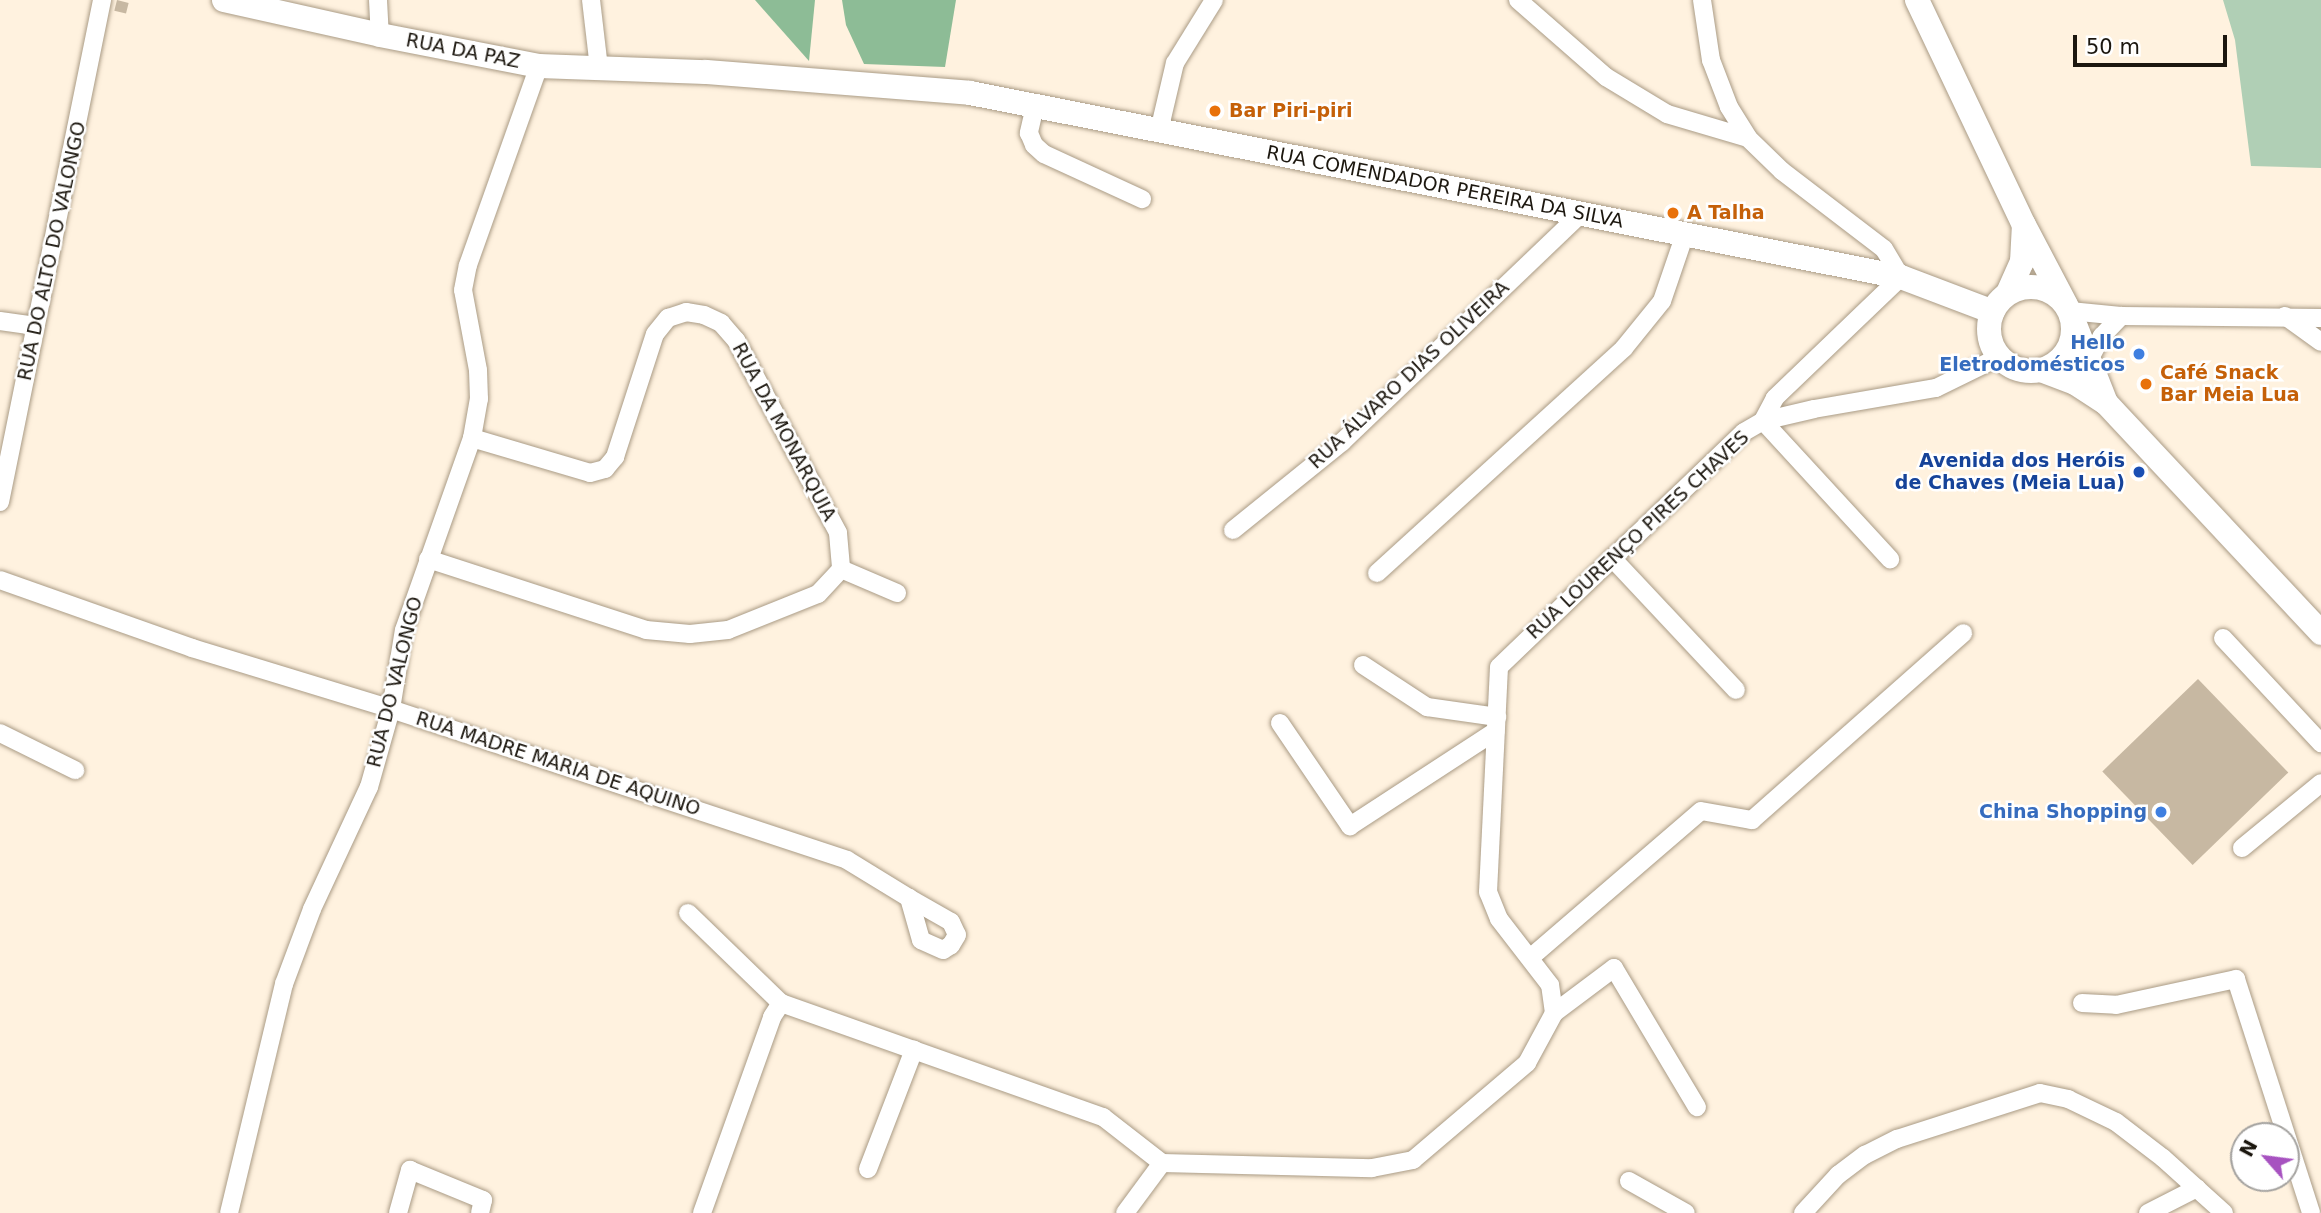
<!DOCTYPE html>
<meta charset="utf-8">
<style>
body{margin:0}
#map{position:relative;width:2321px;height:1213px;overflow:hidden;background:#fff2df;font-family:"DejaVu Sans",sans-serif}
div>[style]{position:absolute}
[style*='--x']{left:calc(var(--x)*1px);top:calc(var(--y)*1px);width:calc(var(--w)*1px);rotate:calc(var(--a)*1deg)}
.green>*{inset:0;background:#b0cfb5}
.forest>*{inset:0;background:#8dbc96}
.building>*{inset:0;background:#c7b8a2;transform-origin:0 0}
.roads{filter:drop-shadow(0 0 2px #aa9b85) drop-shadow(0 0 2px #aa9b85)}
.minor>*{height:18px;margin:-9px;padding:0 9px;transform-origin:9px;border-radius:9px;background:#fff}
.secondary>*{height:24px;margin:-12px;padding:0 12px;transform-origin:12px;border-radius:12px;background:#fff}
.secondary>.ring{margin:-12px;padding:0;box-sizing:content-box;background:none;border:24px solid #fff;border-radius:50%}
.dots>*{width:19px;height:19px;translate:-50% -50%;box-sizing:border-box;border:4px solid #fff;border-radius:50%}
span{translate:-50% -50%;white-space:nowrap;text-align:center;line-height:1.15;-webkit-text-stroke:5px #fff;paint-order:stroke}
.street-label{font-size:19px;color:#1c170f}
.food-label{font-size:19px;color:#c56008;font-weight:700}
.left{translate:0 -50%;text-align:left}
.shop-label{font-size:19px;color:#366cbe;font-weight:700}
.right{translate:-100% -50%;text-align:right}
.transit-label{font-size:19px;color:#164399;font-weight:700}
.north{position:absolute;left:2230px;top:1122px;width:70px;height:70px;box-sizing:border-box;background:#fff;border:2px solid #a4a29f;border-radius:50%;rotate:298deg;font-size:19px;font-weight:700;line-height:28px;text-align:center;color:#1c170f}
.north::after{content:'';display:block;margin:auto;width:24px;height:32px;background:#a752c0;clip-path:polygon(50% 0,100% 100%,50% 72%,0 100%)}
.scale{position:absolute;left:2073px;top:35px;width:154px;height:32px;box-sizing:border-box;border:4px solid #1c170f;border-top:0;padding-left:9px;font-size:21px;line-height:24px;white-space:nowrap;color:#1c170f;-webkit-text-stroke:5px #fff;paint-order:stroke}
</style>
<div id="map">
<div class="green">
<div style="clip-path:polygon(2223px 0,2321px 0,2321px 168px,2251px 166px,2235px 40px)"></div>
</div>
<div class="forest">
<div style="clip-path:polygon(755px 0,815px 0,809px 61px)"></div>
<div style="clip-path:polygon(842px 0,956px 0,945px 67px,864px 64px,846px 25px)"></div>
</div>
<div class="building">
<div style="left:117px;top:0;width:12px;height:11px;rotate:14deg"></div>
<div style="left:2198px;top:679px;width:130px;height:133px;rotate:46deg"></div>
</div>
<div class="roads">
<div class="minor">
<div style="--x:378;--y:0;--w:35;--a:87"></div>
<div style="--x:591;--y:0;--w:68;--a:83.3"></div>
<div style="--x:1518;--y:0;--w:117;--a:41.2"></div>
<div style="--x:1606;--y:77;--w:71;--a:31.2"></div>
<div style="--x:1667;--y:114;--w:84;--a:16.5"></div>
<div style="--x:1702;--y:0;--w:61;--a:81.5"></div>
<div style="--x:1711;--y:60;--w:50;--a:69"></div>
<div style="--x:1729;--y:107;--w:36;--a:58"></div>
<div style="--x:1748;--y:138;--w:47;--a:44.1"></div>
<div style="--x:1782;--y:171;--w:128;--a:37.4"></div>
<div style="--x:1884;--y:249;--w:33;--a:59"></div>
<div style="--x:1901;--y:277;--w:175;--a:136.2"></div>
<div style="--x:1775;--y:398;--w:26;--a:118"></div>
<div style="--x:1763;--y:421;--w:188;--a:47.4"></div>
<div style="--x:1035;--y:106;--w:28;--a:103"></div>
<div style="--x:1029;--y:133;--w:13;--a:67"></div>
<div style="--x:1034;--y:145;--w:13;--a:42"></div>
<div style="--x:1044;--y:154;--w:108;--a:24.7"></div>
<div style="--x:1159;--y:131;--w:70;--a:-76.8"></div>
<div style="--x:1175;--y:63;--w:74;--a:-58.2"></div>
<div style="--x:2070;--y:311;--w:51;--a:5.6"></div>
<div style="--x:2121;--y:316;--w:200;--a:0.6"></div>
<div style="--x:2285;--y:316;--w:44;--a:35.8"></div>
<div style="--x:0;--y:321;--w:36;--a:8"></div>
<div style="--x:2088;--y:362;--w:30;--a:-62"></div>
<div style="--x:2102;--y:336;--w:28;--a:-46"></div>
<div style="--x:472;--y:438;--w:123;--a:16.5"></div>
<div style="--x:590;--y:473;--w:16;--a:-15"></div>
<div style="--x:605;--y:469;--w:16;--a:-50"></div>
<div style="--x:615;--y:457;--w:129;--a:-72"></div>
<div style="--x:655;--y:334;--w:21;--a:-51"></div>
<div style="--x:668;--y:318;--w:19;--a:-18"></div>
<div style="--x:686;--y:312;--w:18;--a:9"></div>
<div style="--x:704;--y:315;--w:19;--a:25"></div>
<div style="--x:721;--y:323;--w:23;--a:49"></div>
<div style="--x:736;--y:340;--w:218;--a:62.1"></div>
<div style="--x:838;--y:533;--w:36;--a:85"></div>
<div style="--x:0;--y:502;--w:512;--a:-78.51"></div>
<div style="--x:1233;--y:530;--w:140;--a:-38.9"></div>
<div style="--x:1342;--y:442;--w:330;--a:-43.7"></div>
<div style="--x:1612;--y:558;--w:181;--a:46.8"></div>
<div style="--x:428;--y:559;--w:229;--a:18"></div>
<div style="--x:646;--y:630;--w:44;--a:5.2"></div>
<div style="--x:690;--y:634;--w:38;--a:-6"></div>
<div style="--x:728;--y:630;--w:97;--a:-21.8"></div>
<div style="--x:818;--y:594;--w:34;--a:-47"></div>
<div style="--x:841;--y:569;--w:61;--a:23.2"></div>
<div style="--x:1377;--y:573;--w:334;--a:-42.3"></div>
<div style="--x:1624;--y:348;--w:60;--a:-51"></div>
<div style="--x:1662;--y:301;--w:71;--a:-71.1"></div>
<div style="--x:0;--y:580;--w:204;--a:19.5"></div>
<div style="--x:192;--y:648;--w:208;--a:17"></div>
<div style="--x:391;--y:709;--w:480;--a:18.3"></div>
<div style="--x:847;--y:860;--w:73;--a:31.5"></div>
<div style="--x:2223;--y:638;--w:144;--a:47"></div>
<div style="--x:1363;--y:665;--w:77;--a:33.3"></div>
<div style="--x:1427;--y:707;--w:71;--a:8.1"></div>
<div style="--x:1280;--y:723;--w:125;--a:55.8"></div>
<div style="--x:1350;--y:826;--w:174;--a:-33.1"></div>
<div style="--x:0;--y:733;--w:84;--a:26.3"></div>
<div style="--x:2242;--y:848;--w:102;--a:-39.4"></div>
<div style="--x:909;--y:898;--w:48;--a:29.7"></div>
<div style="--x:951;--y:922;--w:14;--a:65"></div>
<div style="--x:957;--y:935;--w:12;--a:121"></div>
<div style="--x:951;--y:945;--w:9;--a:148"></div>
<div style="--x:943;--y:950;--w:24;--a:-156"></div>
<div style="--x:921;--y:940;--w:44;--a:-105.9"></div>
<div style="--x:688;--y:913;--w:129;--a:44.1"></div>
<div style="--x:781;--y:1003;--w:342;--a:19.5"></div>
<div style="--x:1103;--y:1117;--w:75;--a:37.9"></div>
<div style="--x:1530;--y:958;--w:225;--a:-40.7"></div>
<div style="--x:1701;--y:811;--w:52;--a:10"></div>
<div style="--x:1752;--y:820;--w:282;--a:-41.5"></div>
<div style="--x:2082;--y:1003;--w:34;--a:3"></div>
<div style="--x:2116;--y:1005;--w:123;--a:-12.2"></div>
<div style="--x:2236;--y:979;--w:246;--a:72.2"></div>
<div style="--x:1554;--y:1013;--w:75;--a:-36.9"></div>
<div style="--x:1614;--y:968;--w:162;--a:59.2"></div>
<div style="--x:1162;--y:1163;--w:210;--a:1.4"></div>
<div style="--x:1372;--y:1168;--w:42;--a:-11"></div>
<div style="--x:1413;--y:1160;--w:150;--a:-40.4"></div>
<div style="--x:1527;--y:1063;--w:57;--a:-61.6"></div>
<div style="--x:1554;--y:1013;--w:28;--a:-98"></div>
<div style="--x:1550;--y:985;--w:83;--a:-127.7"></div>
<div style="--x:1499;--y:919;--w:29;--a:-112"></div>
<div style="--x:1488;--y:892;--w:225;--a:-87.2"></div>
<div style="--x:1499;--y:667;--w:339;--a:-43.8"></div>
<div style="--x:1744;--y:432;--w:22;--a:-30"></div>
<div style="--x:1763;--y:421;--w:52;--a:-13.2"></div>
<div style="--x:1814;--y:409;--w:124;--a:-9.8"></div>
<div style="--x:1936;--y:388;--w:70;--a:-26.2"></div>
<div style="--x:868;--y:1169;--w:128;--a:-68.9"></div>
<div style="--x:1629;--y:1181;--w:65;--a:29.3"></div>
<div style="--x:229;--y:1213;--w:236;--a:-76.5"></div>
<div style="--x:284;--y:984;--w:80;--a:-69.5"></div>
<div style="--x:312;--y:909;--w:135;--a:-65"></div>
<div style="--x:369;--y:787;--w:81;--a:-74.2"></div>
<div style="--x:391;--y:709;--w:80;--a:-80.7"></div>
<div style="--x:404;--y:630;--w:204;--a:-70.5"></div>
<div style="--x:472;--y:438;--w:40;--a:-80"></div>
<div style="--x:479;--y:399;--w:29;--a:-92"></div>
<div style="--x:478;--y:370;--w:81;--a:-100.6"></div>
<div style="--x:463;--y:290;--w:25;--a:-79"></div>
<div style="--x:468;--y:265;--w:211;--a:-70.4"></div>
<div style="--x:398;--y:1213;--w:45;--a:-74.4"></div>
<div style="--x:410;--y:1170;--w:79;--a:22.3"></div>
<div style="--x:483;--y:1200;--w:13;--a:103"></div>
<div style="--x:702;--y:1213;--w:208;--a:-70.3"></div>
<div style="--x:772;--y:1017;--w:17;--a:-57"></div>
<div style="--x:1125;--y:1213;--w:62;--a:-53.5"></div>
<div style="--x:1803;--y:1213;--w:52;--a:-47.4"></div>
<div style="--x:1838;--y:1175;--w:34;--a:-37"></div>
<div style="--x:1865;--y:1155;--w:36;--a:-27"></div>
<div style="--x:1897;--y:1139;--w:150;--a:-17.8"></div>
<div style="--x:2040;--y:1093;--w:29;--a:12"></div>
<div style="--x:2068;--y:1099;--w:53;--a:25.6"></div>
<div style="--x:2116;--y:1122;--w:59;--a:37.5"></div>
<div style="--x:2163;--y:1158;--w:82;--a:42"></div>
<div style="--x:2148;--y:1213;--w:55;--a:-27"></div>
</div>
<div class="secondary">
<div style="--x:224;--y:0;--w:160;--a:12.6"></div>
<div style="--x:380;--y:35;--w:162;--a:11"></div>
<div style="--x:539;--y:66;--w:167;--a:2.1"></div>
<div style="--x:706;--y:72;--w:265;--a:4.5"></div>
<div style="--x:970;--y:93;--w:949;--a:11.18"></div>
<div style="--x:1901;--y:277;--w:98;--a:20.8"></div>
<div style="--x:1917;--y:0;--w:249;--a:64.6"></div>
<div style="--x:2024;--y:225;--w:90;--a:62.3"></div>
<div class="ring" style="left:1989px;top:287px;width:60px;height:60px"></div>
<div style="--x:2008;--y:293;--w:34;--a:-66"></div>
<div style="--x:2022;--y:262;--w:35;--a:-87"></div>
<div style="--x:2074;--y:322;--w:87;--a:68.4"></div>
<div style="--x:2041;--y:370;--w:36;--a:21"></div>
<div style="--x:2075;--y:383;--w:37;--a:33"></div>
<div style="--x:2106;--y:403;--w:315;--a:46.9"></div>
</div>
</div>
<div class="dots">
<div style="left:1215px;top:111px;background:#e8710a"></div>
<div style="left:1673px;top:213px;background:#e8710a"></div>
<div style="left:2139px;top:354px;background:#3f7fe0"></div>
<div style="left:2146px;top:384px;background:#e8710a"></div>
<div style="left:2139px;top:472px;background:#1a4fb4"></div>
<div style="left:2161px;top:812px;background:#3f7fe0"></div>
</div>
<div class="street-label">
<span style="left:463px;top:51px;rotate:11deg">RUA DA PAZ</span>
<span style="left:1445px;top:187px;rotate:11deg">RUA COMENDADOR PEREIRA DA SILVA</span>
<span style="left:52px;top:251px;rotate:-78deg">RUA DO ALTO DO VALONGO</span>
<span style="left:1409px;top:375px;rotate:-43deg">RUA ÁLVARO DIAS OLIVEIRA</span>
<span style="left:784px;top:432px;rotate:62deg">RUA DA MONARQUIA</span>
<span style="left:1638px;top:535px;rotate:-43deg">RUA LOURENÇO PIRES CHAVES</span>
<span style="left:395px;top:682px;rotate:-76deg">RUA DO VALONGO</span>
<span style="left:558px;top:764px;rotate:18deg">RUA MADRE MARIA DE AQUINO</span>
</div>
<div class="food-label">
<span class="left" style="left:1229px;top:111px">Bar Piri-piri</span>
<span class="left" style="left:1687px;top:213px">A Talha</span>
<span class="left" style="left:2160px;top:384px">Café Snack<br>Bar Meia Lua</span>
</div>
<div class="shop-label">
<span class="right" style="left:2125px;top:354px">Hello<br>Eletrodomésticos</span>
<span class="right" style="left:2147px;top:812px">China Shopping</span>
</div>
<div class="transit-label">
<span class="right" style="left:2125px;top:472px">Avenida dos Heróis<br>de Chaves (Meia Lua)</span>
</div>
<div class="north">N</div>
<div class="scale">50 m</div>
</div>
